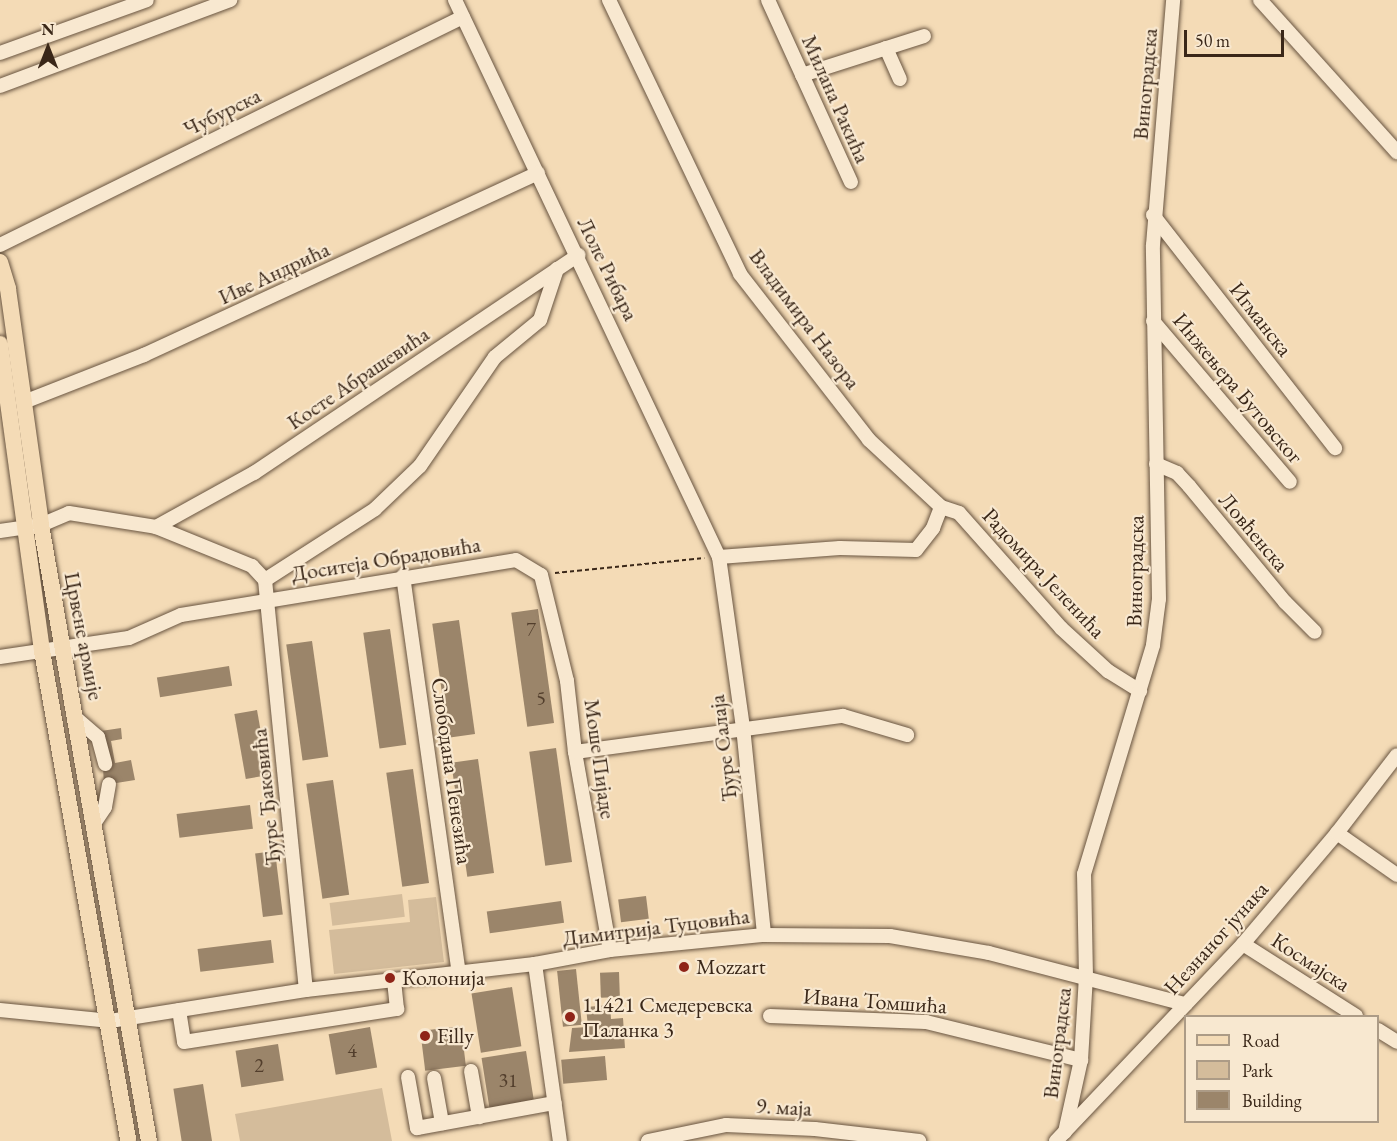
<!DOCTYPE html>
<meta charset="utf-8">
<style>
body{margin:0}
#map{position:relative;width:1397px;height:1141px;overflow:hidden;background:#f4dbb6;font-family:"EB Garamond",serif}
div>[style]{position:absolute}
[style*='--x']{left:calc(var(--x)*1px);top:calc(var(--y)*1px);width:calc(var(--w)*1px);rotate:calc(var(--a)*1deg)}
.green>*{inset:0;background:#d4bc9b;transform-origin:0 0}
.building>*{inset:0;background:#9b856a;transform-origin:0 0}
.path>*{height:2px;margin-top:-1px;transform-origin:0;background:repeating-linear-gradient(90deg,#3a2718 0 4.5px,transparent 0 7.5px)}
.roads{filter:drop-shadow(0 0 2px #685440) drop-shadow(0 0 2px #685440)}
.minor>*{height:14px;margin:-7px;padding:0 7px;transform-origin:7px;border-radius:7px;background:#f8e8d0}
.major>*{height:16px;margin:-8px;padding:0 8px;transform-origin:8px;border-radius:8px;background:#f4dbb6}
.dots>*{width:16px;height:16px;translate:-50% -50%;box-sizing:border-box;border:3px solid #f8e8d0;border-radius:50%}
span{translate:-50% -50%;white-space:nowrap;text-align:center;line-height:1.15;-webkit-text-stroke:4.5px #f8e8d0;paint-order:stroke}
.number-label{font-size:20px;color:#523e2c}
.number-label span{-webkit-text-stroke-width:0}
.street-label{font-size:22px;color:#3a2718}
.poi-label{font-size:22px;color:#3a2718}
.left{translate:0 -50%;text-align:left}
.legend{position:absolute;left:1184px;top:1015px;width:195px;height:108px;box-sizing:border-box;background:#f8e8d0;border:2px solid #ac9b86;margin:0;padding:8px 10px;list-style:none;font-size:18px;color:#3a2718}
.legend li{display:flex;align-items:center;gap:12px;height:30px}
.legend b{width:30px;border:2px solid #ac9b86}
.north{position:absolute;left:18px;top:18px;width:60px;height:60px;-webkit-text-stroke:4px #f8e8d0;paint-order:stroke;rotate:0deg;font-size:16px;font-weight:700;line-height:24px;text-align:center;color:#3a2718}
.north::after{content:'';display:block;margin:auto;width:21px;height:27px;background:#3a2718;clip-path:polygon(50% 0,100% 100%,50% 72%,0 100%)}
.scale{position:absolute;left:1184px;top:30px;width:100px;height:27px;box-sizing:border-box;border:3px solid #3a2718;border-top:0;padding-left:8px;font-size:18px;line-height:21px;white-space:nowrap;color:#3a2718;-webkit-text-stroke:4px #f8e8d0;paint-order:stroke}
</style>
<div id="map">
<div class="green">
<div style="left:402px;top:894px;width:23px;height:73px;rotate:83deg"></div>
<div style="clip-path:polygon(436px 897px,444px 962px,334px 974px,329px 930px,410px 922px,408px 900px)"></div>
<div style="clip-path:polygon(382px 1088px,392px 1141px,240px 1141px,235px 1114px)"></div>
</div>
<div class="building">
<div style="left:538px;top:609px;width:115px;height:27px;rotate:82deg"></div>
<div style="left:459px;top:620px;width:115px;height:27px;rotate:82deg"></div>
<div style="left:390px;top:629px;width:117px;height:27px;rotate:82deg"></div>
<div style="left:312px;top:641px;width:117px;height:26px;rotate:82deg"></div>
<div style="left:229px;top:666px;width:20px;height:73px;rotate:81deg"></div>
<div style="left:257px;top:710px;width:66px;height:23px;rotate:80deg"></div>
<div style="clip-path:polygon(121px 728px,122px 739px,111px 741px,115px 763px,131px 760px,135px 780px,104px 785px,101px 731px)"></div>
<div style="left:556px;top:748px;width:115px;height:27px;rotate:82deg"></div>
<div style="left:478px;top:759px;width:115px;height:27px;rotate:82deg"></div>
<div style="left:413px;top:769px;width:115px;height:27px;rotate:82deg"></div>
<div style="left:333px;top:780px;width:116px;height:27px;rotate:82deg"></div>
<div style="left:250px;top:805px;width:24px;height:74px;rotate:83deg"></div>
<div style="left:275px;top:851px;width:64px;height:20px;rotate:83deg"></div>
<div style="left:646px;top:896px;width:23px;height:28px;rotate:83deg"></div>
<div style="left:561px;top:901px;width:22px;height:75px;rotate:82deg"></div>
<div style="left:271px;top:940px;width:23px;height:74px;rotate:83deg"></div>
<div style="left:576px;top:969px;width:56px;height:19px;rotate:84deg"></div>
<div style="left:619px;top:972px;width:25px;height:19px;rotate:88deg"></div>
<div style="left:512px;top:987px;width:60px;height:41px;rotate:81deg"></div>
<div style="clip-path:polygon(610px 1005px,611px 1019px,623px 1018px,625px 1048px,569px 1052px,572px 1028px,588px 1027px,586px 1007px)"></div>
<div style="left:461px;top:1026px;width:40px;height:41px;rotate:83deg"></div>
<div style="left:370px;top:1027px;width:41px;height:42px;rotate:80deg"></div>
<div style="left:278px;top:1044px;width:37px;height:43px;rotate:81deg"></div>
<div style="left:526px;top:1051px;width:51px;height:45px;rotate:81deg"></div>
<div style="left:605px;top:1056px;width:24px;height:44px;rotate:85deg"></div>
<div style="left:203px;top:1084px;width:58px;height:30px;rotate:81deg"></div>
</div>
<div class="path">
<div style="--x:555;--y:573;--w:150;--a:-5.7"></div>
</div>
<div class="roads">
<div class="minor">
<div style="--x:455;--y:0;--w:616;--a:64.64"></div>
<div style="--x:719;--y:557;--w:172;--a:82"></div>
<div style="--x:743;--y:727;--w:209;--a:84.2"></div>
<div style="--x:609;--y:0;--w:304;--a:64.4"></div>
<div style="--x:740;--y:274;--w:210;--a:52.1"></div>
<div style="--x:869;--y:440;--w:98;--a:42.9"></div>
<div style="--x:768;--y:0;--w:200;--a:65.5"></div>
<div style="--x:1260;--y:0;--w:205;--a:48"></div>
<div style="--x:886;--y:48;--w:34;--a:66"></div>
<div style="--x:0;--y:53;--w:156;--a:-19.8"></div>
<div style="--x:802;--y:75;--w:128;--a:-17.7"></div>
<div style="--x:0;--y:86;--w:246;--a:-20.5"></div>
<div style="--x:1153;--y:215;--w:296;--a:52"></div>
<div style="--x:0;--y:245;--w:516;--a:-26.22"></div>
<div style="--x:1153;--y:321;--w:211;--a:49.6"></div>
<div style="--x:24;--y:402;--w:129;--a:-21.4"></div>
<div style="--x:144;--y:355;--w:434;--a:-24.8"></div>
<div style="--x:1156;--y:464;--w:23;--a:23"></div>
<div style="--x:1177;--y:473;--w:18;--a:47"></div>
<div style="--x:1189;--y:486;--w:151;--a:50.4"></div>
<div style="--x:1285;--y:602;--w:42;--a:45"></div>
<div style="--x:156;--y:527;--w:112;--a:-28.9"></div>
<div style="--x:254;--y:473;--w:391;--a:-33.9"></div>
<div style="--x:0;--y:531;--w:41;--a:-8.3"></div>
<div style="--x:41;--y:525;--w:30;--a:-23"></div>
<div style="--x:69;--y:513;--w:88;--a:9.1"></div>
<div style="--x:156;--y:527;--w:104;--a:22.1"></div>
<div style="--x:252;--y:566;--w:19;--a:47"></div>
<div style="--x:265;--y:580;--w:412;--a:84.3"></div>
<div style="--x:719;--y:557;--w:121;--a:-4.3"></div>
<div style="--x:840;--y:548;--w:76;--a:1.5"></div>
<div style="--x:916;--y:550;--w:28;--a:-52"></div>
<div style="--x:933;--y:528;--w:22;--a:-69"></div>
<div style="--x:941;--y:507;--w:19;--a:18"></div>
<div style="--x:959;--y:513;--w:154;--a:48.4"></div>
<div style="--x:1061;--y:628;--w:64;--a:42.5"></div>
<div style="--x:1108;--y:671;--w:38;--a:32"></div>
<div style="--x:403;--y:576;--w:400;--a:82"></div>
<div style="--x:265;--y:580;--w:131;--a:-32.8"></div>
<div style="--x:375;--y:509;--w:62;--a:-43.7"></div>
<div style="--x:420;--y:466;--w:132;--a:-55.5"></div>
<div style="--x:495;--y:357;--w:58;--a:-39.4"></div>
<div style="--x:540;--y:320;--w:54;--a:-71.6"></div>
<div style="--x:0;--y:657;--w:130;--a:-8.4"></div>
<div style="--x:129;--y:638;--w:57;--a:-23.9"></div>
<div style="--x:181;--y:615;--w:339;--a:-9.3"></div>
<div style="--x:516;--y:560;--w:29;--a:31"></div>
<div style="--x:541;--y:575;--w:109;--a:76.2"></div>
<div style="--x:567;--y:681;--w:71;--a:83.6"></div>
<div style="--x:575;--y:752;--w:201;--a:80"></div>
<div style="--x:77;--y:719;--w:28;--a:41"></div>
<div style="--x:98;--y:737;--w:28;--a:75"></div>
<div style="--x:575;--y:752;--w:270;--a:-7.7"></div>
<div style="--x:843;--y:716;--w:67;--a:16.5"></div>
<div style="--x:95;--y:822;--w:18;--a:-56"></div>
<div style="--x:105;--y:807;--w:23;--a:-80"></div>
<div style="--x:1337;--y:833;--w:73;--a:35"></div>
<div style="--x:1243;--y:944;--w:134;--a:32.5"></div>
<div style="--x:535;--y:964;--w:179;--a:82"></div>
<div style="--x:0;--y:1010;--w:111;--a:5.7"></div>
<div style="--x:110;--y:1021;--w:198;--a:-9"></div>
<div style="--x:306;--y:990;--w:230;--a:-6.5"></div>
<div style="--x:535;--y:964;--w:76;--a:-10.6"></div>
<div style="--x:610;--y:950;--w:155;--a:-5.6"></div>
<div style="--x:764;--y:935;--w:126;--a:0.5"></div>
<div style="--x:890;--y:936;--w:100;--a:9.7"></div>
<div style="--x:989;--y:953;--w:203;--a:14.6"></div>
<div style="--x:179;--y:1010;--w:32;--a:81"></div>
<div style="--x:184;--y:1042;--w:216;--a:-8.8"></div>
<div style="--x:397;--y:1009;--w:29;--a:-96"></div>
<div style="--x:770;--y:1016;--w:156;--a:2.2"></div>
<div style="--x:926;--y:1022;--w:160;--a:13.8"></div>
<div style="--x:1378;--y:1030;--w:22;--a:32"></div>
<div style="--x:471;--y:1071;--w:47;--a:80.1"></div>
<div style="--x:408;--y:1077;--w:52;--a:80"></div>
<div style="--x:417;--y:1128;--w:140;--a:-10.3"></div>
<div style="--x:434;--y:1078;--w:46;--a:79.9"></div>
<div style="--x:1065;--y:1132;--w:74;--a:-77.5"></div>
<div style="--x:1081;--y:1060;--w:83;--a:-86.6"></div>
<div style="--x:1086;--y:977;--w:103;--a:-91.1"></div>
<div style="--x:1084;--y:874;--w:239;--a:-73.2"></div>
<div style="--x:1153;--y:645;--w:46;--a:-82.6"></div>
<div style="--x:1159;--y:599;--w:354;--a:-91"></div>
<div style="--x:1153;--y:245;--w:246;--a:-85.3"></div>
<div style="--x:648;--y:1141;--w:80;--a:-11.6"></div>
<div style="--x:726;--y:1125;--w:89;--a:2.6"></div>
<div style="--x:815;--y:1129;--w:105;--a:6.6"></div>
<div style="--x:1056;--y:1141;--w:272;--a:-46.5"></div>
<div style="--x:1243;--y:944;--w:145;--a:-49.7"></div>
<div style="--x:1337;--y:833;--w:98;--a:-52.4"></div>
</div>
<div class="major">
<div style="--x:0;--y:262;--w:28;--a:73"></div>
<div style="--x:8;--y:289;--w:238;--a:82"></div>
<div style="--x:41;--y:525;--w:625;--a:80.06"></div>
<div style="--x:0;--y:344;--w:310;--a:82.2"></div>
<div style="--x:42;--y:651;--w:497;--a:80"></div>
</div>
</div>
<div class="dots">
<div style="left:684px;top:967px;background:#8f2418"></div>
<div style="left:390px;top:978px;background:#8f2418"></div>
<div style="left:570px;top:1017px;background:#8f2418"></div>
<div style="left:425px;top:1036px;background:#8f2418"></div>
</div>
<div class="number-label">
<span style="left:531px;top:629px">7</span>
<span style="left:541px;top:698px">5</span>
<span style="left:352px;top:1050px">4</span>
<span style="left:259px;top:1065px">2</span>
<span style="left:508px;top:1080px">31</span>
</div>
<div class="street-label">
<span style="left:1145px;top:84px;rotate:-85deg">Виноградска</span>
<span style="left:836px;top:99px;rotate:66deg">Милана Ракића</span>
<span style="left:222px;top:112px;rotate:-26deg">Чубурска</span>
<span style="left:608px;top:269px;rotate:64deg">Лоле Рибара</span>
<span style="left:274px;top:273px;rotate:-25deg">Иве Андрића</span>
<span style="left:805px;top:319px;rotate:53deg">Владимира Назора</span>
<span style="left:1261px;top:319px;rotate:52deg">Игманска</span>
<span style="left:358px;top:378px;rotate:-34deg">Косте Абрашевића</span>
<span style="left:1238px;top:388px;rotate:50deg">Инжењера Бутовског</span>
<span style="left:1254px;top:532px;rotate:50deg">Ловћенска</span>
<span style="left:386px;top:559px;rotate:-9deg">Доситеја Обрадовића</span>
<span style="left:1135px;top:571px;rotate:-89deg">Виноградска</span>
<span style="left:1044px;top:573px;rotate:47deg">Радомира Јеленића</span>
<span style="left:84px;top:636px;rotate:79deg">Црвене армије</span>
<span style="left:723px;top:748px;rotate:-97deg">Ђуре Салаја</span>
<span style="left:600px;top:759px;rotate:82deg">Моше Пијаде</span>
<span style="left:452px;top:771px;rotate:82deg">Слободана Пенезића</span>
<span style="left:266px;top:797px;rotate:-96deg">Ђуре Ђаковића</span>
<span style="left:656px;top:927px;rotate:-7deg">Димитрија Туцовића</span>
<span style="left:1216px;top:938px;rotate:-48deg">Незнаног јунака</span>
<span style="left:1311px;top:962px;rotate:33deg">Космајска</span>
<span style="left:875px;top:1001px;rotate:4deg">Ивана Томшића</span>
<span style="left:1057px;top:1043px;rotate:-83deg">Виноградска</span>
<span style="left:784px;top:1107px;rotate:3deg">9. маја</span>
</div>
<div class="poi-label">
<span class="left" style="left:696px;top:967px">Mozzart</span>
<span class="left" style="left:402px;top:978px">Колонија</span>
<span class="left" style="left:582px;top:1017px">11421 Смедеревска<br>Паланка 3</span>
<span class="left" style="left:437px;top:1036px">Filly</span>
</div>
<ul class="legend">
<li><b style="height:8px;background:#f4dbb6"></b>Road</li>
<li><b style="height:16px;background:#d4bc9b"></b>Park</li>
<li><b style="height:16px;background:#9b856a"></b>Building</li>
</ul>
<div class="north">N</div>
<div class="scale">50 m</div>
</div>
